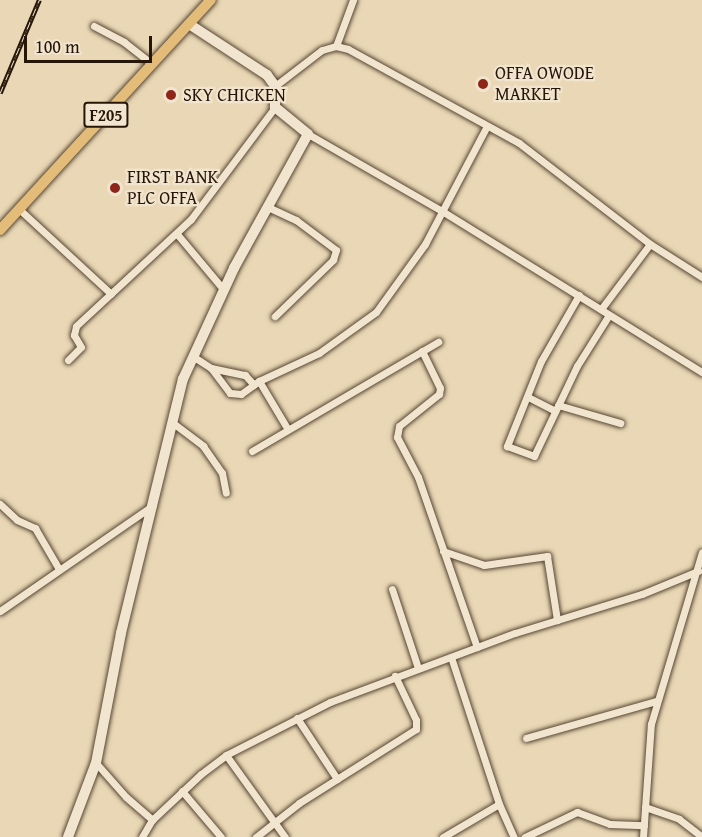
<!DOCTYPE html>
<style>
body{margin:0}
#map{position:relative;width:702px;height:837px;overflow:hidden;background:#e9d7b5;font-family:"Gentium Book Plus",serif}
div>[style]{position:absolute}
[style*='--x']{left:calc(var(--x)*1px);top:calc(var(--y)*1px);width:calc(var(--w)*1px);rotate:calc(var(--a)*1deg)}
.roads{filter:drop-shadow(0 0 2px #574633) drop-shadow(0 0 2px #574633)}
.street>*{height:7px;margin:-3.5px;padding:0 3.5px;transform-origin:3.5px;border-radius:3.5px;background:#f1e5cf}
.secondary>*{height:10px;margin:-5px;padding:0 5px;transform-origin:5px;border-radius:5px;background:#f1e5cf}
.primary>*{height:10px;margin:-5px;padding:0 5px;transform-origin:5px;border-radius:5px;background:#e4bc7a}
.rail>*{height:4.5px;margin-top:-2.25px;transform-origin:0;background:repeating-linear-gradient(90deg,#f1e5cf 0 7px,#261608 0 14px);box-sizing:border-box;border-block:2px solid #261608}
.dots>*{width:16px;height:16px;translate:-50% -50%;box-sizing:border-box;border:3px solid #f1e5cf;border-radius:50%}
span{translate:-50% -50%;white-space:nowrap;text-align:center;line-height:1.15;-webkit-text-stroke:4.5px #f1e5cf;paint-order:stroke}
.shield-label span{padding:2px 4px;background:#f1e5cf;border:2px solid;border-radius:4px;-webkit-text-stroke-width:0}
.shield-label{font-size:16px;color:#261608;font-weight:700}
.poi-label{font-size:18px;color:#261608}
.left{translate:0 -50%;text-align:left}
.scale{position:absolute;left:24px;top:36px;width:128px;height:27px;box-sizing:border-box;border:3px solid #261608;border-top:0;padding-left:8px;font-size:18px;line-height:21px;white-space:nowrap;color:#261608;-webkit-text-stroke:4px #f1e5cf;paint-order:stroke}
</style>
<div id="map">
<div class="roads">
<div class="street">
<div style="--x:94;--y:26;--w:34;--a:28"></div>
<div style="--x:124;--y:42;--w:36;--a:38"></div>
<div style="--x:336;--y:46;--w:49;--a:-69.7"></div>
<div style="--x:275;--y:86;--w:59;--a:-37.5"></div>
<div style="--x:322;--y:50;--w:15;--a:-16"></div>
<div style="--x:336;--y:46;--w:12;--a:14"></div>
<div style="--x:348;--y:49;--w:195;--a:28.8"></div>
<div style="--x:519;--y:143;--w:165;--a:37.6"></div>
<div style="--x:650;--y:244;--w:62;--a:32.4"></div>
<div style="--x:308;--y:134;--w:155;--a:29.9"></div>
<div style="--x:442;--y:211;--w:306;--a:31.8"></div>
<div style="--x:270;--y:208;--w:29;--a:25"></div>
<div style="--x:296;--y:220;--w:50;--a:36.9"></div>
<div style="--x:336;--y:250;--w:10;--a:107"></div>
<div style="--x:333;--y:260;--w:81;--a:136"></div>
<div style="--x:19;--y:209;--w:125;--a:42.7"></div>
<div style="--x:177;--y:234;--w:73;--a:50"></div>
<div style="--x:579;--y:295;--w:76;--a:119.9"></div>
<div style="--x:541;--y:361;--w:92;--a:111.8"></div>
<div style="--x:507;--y:446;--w:29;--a:20"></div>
<div style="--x:534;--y:456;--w:100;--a:-64.5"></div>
<div style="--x:577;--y:366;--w:60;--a:-57.9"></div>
<div style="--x:601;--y:309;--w:81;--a:-53"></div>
<div style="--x:422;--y:351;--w:41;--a:64.1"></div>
<div style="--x:440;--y:388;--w:6;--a:99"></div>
<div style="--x:439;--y:394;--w:51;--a:141.3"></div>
<div style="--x:399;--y:426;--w:11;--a:100"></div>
<div style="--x:397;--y:437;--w:45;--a:62.3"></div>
<div style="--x:418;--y:477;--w:180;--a:70.9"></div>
<div style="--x:194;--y:357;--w:20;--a:33"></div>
<div style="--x:211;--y:368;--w:35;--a:12"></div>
<div style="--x:245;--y:375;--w:13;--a:48"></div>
<div style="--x:68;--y:360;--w:18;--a:-45"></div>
<div style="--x:81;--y:347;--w:14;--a:-120"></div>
<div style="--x:74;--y:335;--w:9;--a:-77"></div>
<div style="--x:76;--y:326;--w:157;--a:-42.9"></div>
<div style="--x:191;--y:219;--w:140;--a:-53.1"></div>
<div style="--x:211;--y:368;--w:31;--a:53"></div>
<div style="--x:230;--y:393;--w:11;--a:5"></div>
<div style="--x:241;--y:394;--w:22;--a:-36"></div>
<div style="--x:259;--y:381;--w:66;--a:-25"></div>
<div style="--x:319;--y:353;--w:70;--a:-35.7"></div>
<div style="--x:376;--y:312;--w:84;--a:-54.2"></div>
<div style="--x:425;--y:244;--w:133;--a:-62.3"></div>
<div style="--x:259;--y:381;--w:55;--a:59.2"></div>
<div style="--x:528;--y:397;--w:30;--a:27"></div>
<div style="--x:558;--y:405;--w:65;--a:16.2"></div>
<div style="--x:173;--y:423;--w:38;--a:37"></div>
<div style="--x:203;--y:446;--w:33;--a:55"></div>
<div style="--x:222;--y:473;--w:20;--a:79"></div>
<div style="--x:252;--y:451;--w:216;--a:-30.4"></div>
<div style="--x:0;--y:504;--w:23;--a:43"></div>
<div style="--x:17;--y:520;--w:20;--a:24"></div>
<div style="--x:35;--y:528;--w:48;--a:59.7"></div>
<div style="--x:443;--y:551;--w:43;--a:18.9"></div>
<div style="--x:484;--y:565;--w:64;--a:-8.1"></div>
<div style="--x:547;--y:556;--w:65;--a:81.1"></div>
<div style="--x:392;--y:589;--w:83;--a:71.8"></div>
<div style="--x:0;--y:611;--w:185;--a:-34.6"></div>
<div style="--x:451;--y:657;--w:155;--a:71.9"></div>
<div style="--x:499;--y:804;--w:36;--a:66"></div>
<div style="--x:297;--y:718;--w:73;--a:56.7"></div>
<div style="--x:526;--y:738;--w:135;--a:-15.9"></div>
<div style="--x:226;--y:755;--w:101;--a:54.3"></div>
<div style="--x:96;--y:763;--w:45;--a:48.6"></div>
<div style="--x:126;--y:797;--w:35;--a:41"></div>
<div style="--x:152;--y:820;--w:67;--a:-43.2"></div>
<div style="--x:201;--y:774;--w:31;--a:-37"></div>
<div style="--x:226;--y:755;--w:117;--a:-27"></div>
<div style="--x:330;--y:702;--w:197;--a:-20.5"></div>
<div style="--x:515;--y:633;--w:133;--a:-17.1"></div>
<div style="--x:642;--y:594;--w:61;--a:-22.3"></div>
<div style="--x:182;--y:791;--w:60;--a:49.7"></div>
<div style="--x:645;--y:807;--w:36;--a:19"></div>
<div style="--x:679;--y:819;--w:29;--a:38"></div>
<div style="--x:142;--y:837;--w:20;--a:-60"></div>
<div style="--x:256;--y:837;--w:55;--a:-38.3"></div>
<div style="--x:299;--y:803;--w:138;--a:-32.3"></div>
<div style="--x:416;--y:729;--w:9;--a:-90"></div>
<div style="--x:416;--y:720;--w:49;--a:-115.5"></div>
<div style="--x:443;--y:837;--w:65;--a:-30.5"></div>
<div style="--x:525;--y:837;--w:58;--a:-25.7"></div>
<div style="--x:577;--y:812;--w:35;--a:20"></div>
<div style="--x:610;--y:824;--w:34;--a:2"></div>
<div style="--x:643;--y:837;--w:113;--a:-86"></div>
<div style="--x:651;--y:724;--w:179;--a:-73.5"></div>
</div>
<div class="secondary">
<div style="--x:68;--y:837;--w:79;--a:-69.3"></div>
<div style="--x:96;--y:763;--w:132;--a:-79.1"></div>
<div style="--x:121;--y:633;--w:261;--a:-76.3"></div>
<div style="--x:183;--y:379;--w:122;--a:-65.3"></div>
<div style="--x:234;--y:268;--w:153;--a:-61.1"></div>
<div style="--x:308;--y:134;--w:43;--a:-140.7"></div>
<div style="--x:275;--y:107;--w:21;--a:-90"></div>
<div style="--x:275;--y:86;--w:14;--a:-126"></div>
<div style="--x:267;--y:75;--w:93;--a:-146.8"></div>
</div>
<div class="primary">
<div style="--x:0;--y:230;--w:312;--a:-47.5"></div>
</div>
</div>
<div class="rail">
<div style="--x:0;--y:93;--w:101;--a:-67.2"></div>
</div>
<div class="dots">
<div style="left:483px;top:84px;background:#8f2418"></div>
<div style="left:171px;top:95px;background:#8f2418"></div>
<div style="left:115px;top:188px;background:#8f2418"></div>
</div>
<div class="shield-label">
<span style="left:106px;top:115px">F205</span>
</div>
<div class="poi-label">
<span class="left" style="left:495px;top:84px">OFFA OWODE<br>MARKET</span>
<span class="left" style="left:183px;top:95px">SKY CHICKEN</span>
<span class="left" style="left:127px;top:188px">FIRST BANK<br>PLC OFFA</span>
</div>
<div class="scale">100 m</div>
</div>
